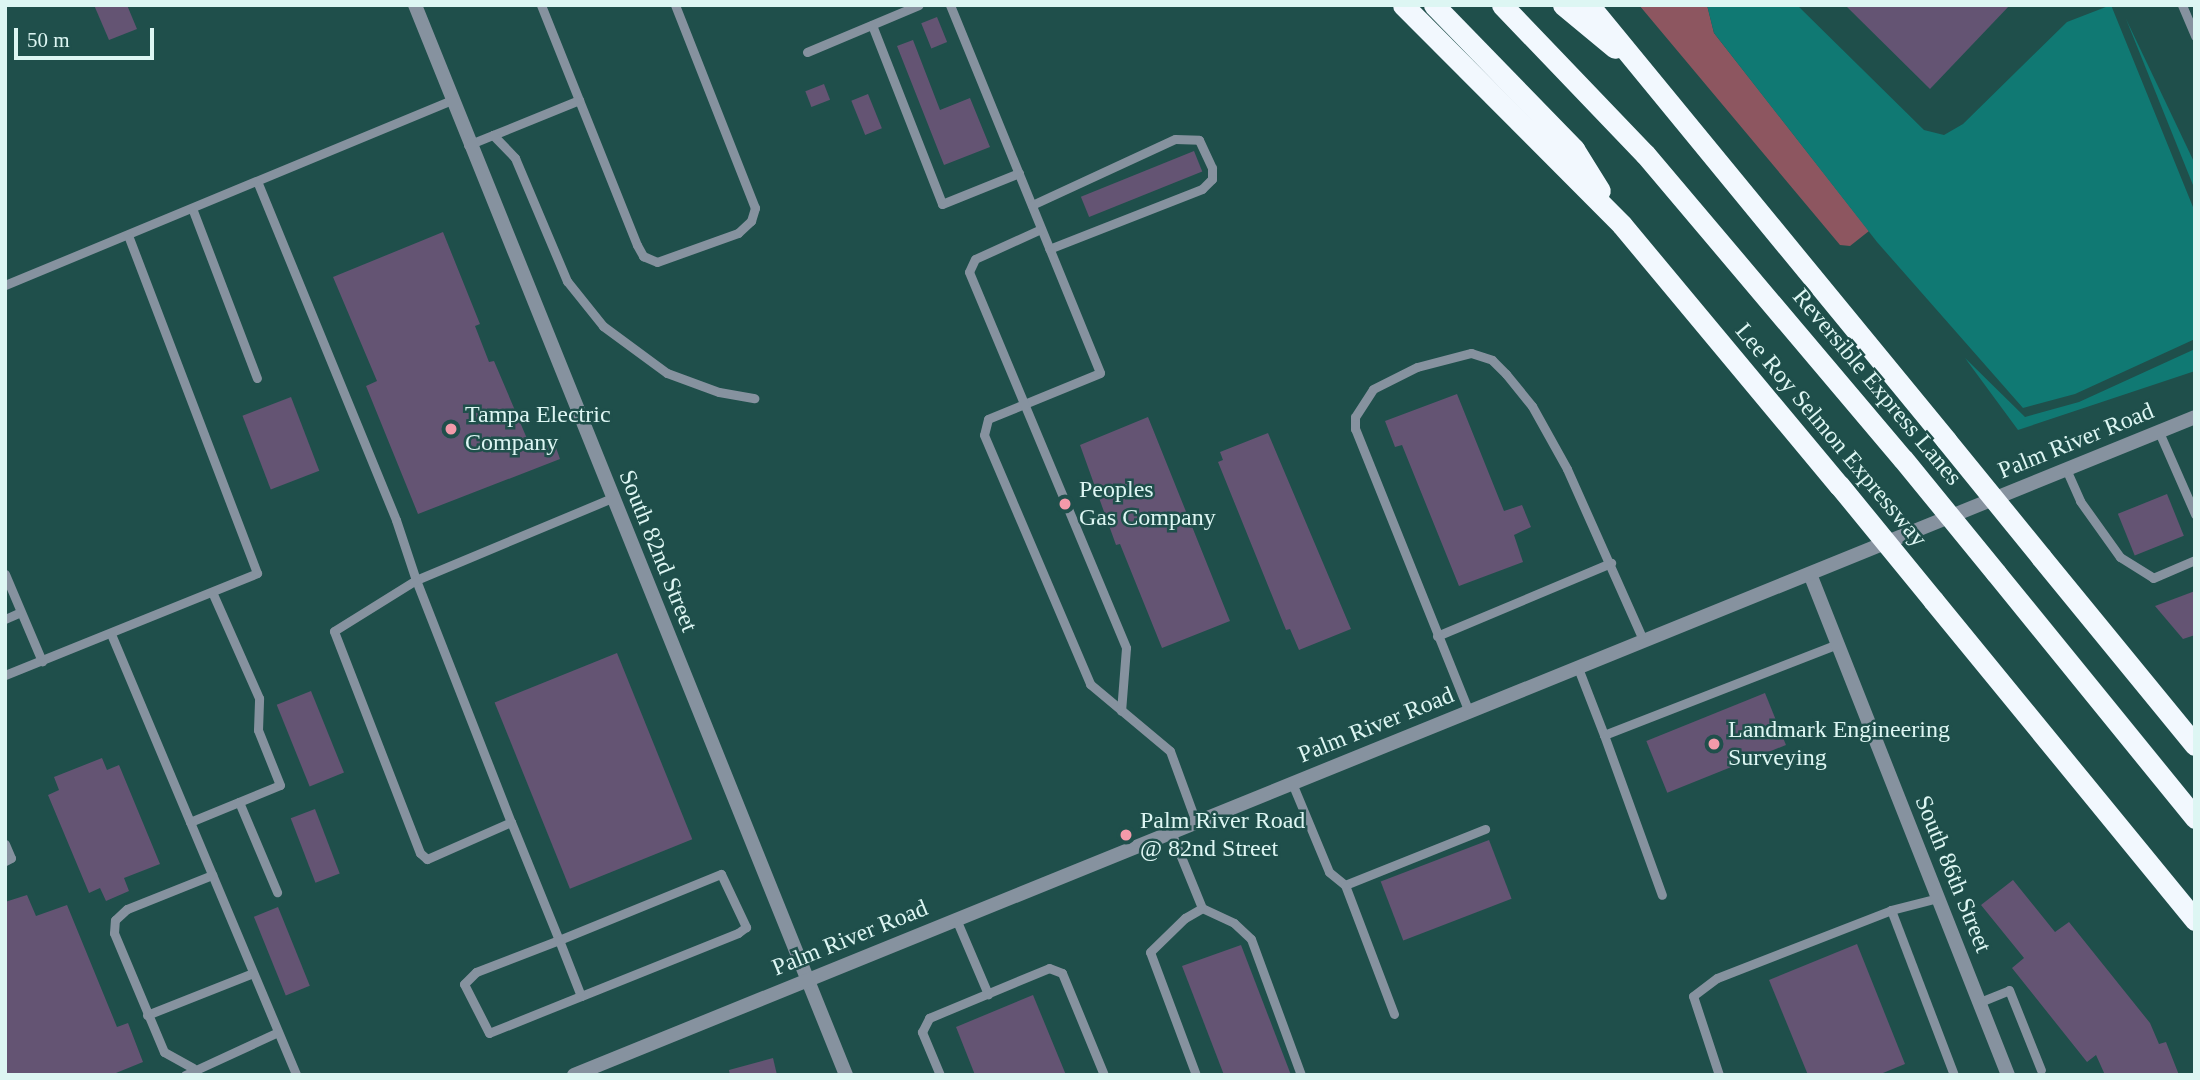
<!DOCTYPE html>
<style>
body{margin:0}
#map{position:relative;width:2200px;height:1080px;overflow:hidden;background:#1f4f4b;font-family:Georgia,serif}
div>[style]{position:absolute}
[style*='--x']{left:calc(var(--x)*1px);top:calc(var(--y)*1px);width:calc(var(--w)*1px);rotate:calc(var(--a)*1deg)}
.green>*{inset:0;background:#8d5660}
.water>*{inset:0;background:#107973}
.building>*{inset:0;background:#645473;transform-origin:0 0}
.service>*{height:9px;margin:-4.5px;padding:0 4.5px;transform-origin:4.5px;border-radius:4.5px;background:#86929f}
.minor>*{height:14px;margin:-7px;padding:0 7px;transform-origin:7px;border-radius:7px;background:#86929f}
.tertiary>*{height:14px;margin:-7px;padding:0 7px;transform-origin:7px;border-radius:7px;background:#86929f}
.motorway>*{height:21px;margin:-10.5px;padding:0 10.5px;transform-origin:10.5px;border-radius:10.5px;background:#f2f8fe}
.motorway-bridge>*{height:21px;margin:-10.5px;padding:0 10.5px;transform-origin:10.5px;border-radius:10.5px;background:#f2f8fe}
.dots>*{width:19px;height:19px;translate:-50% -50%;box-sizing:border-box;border:4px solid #1f4f4b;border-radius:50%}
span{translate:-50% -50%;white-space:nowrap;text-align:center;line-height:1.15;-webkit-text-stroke:5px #1f4f4b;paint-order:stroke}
.street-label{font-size:24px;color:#ddf6f3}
.poi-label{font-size:24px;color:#ddf6f3}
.left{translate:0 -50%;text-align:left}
.frame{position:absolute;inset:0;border:7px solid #ddf6f3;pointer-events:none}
.scale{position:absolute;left:14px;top:28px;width:140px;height:32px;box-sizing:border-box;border:4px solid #ddf6f3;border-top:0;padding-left:9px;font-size:21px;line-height:24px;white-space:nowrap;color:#ddf6f3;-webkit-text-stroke:5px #1f4f4b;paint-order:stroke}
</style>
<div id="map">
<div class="green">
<div style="clip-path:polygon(1639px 5px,1707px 5px,1714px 33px,1869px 231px,1850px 246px,1840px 245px)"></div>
</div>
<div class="water">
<div style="clip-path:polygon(1707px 5px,1797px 5px,1924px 130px,1944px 135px,1963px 124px,2067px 22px,2111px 5px,2195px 212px,2195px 339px,2075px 394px,2023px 408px,1877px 242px,1714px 33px)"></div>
<div style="clip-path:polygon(2126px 19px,2195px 164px,2195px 190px)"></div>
<div style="clip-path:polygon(2195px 349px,2195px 371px,2018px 430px,1965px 358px,2025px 417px,2079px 402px)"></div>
</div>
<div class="building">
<div style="clip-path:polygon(94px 5px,127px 5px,137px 29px,109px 40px)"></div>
<div style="clip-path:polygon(1845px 5px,2010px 5px,1930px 89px)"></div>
<div style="left:937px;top:17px;width:27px;height:17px;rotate:68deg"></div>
<div style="clip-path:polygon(913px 40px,940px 110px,970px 98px,990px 147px,944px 165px,897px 46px)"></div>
<div style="left:824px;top:84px;width:17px;height:20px;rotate:69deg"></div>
<div style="left:868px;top:94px;width:37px;height:18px;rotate:68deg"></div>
<div style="left:1194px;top:151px;width:22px;height:122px;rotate:68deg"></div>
<div style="clip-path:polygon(443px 232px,480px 324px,475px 326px,489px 362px,494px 361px,531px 448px,553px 439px,560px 459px,418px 514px,366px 386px,377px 381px,333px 277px)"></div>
<div style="clip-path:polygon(1457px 394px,1504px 511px,1522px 505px,1531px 527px,1514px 535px,1523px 562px,1459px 586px,1402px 445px,1395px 447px,1385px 421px)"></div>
<div style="left:291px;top:397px;width:79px;height:52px;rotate:69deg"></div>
<div style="clip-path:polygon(1148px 417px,1230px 621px,1162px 648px,1120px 544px,1116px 545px,1080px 445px)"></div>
<div style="clip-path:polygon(1268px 433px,1351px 629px,1299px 650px,1290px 629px,1286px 630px,1218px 462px,1223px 460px,1220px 452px)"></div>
<div style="left:2167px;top:494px;width:45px;height:53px;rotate:68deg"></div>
<div style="clip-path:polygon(2195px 591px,2195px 635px,2183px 639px,2155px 606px)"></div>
<div style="left:617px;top:653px;width:201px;height:132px;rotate:68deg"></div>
<div style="left:311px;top:691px;width:88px;height:37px;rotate:68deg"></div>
<div style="left:1765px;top:693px;width:56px;height:128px;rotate:68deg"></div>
<div style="clip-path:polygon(102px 758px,107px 770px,119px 765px,160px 864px,124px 878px,129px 891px,106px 901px,100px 888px,89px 893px,48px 795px,59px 790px,54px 777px)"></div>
<div style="left:315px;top:809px;width:69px;height:26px;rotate:69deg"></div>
<div style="left:1489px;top:840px;width:63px;height:116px;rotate:69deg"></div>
<div style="clip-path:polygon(2013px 880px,2055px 932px,2069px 922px,2150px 1023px,2159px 1044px,2166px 1042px,2179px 1075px,2105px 1075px,2096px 1055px,2087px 1062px,2012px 968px,2024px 958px,1981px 905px)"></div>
<div style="clip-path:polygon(27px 895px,36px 916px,67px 905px,117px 1027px,128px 1023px,143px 1062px,111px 1075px,5px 1075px,5px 902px)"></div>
<div style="left:278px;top:907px;width:85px;height:26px;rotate:68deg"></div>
<div style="clip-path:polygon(1857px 944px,1905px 1064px,1878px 1075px,1808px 1075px,1769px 980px)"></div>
<div style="clip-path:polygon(1241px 945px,1291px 1075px,1224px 1075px,1182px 966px)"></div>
<div style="clip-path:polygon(1033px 995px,1066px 1075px,975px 1075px,956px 1027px)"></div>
<div style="clip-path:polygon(773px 1058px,777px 1075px,730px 1075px,729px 1070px)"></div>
</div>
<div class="service">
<div style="--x:541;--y:5;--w:258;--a:68.2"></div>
<div style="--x:637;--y:245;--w:13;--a:61"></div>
<div style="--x:643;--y:256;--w:15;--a:23"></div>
<div style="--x:657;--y:262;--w:86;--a:-19.7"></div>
<div style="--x:738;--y:233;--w:18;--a:-43"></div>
<div style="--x:751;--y:221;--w:14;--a:-73"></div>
<div style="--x:755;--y:208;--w:218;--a:-111.5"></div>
<div style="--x:950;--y:5;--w:397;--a:67.8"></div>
<div style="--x:1100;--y:373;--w:121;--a:157.7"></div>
<div style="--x:988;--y:419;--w:16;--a:104"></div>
<div style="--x:984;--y:435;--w:271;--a:66.9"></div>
<div style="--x:1090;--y:684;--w:104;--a:39.9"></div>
<div style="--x:1170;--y:751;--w:76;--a:69.9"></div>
<div style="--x:2182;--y:5;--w:34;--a:67"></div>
<div style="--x:872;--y:25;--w:192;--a:68.6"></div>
<div style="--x:942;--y:204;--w:83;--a:-21.9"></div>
<div style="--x:807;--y:52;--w:121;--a:-22.8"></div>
<div style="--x:493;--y:135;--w:93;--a:-22.1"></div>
<div style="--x:468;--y:145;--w:27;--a:-22"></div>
<div style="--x:493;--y:135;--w:32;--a:46"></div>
<div style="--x:515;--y:158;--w:134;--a:67.1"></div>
<div style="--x:567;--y:281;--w:58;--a:51.3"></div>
<div style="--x:603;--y:326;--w:79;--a:36.3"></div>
<div style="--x:667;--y:373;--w:55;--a:20.1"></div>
<div style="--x:719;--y:392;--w:36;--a:10"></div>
<div style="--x:257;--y:181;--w:366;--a:67.7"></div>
<div style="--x:396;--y:520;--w:63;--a:71.6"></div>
<div style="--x:416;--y:580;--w:212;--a:-22.7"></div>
<div style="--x:1032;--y:205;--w:157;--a:-24.8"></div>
<div style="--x:1175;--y:139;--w:24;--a:2"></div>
<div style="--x:1199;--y:140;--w:31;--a:65"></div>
<div style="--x:1212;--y:168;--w:11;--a:90"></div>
<div style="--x:1212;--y:179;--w:14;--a:135"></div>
<div style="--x:1202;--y:189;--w:164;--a:158.6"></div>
<div style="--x:192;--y:208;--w:182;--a:69.1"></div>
<div style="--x:1041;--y:229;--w:72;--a:155.6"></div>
<div style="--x:975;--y:259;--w:14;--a:115"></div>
<div style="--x:969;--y:272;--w:407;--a:67.3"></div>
<div style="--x:1126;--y:648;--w:63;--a:94.5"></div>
<div style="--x:5;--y:285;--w:482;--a:-22.5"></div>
<div style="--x:2159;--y:432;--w:90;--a:66.3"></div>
<div style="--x:2066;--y:469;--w:35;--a:66"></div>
<div style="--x:2080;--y:501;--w:69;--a:54.5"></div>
<div style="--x:2120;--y:557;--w:39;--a:32"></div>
<div style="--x:2153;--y:578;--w:46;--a:-23.2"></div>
<div style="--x:5;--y:574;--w:95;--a:67"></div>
<div style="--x:416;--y:580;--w:260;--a:68.6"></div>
<div style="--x:511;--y:822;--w:92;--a:156.2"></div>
<div style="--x:427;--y:859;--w:9;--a:-139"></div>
<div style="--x:420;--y:853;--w:238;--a:-111.2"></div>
<div style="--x:334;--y:631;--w:97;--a:-31.9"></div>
<div style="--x:5;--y:619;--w:17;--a:-24"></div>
<div style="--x:111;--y:634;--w:478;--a:67.2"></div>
<div style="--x:1437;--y:636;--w:189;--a:-22.8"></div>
<div style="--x:1578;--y:668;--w:72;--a:68.8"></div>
<div style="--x:1604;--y:735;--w:250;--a:-21.3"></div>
<div style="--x:5;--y:675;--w:272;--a:-22"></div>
<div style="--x:257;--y:573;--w:362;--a:-110.9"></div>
<div style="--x:1469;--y:712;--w:305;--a:-111.9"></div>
<div style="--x:1355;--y:429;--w:12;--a:-90"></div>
<div style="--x:1355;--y:417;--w:33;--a:-57"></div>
<div style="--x:1373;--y:389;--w:49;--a:-26.6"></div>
<div style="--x:1417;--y:367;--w:56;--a:-14.5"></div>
<div style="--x:1471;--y:353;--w:22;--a:18"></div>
<div style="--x:1492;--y:360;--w:20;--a:45"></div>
<div style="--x:1506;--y:374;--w:41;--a:50.9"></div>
<div style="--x:1532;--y:406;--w:72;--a:60.9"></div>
<div style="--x:1567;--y:469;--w:189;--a:66"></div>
<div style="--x:1604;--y:735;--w:170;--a:70.1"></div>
<div style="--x:1292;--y:783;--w:96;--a:67.4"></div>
<div style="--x:1329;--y:872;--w:21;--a:39"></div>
<div style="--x:1345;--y:885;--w:151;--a:-21.8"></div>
<div style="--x:239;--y:802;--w:98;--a:67.1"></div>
<div style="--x:190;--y:822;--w:97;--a:-22.3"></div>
<div style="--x:280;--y:785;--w:59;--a:-111.8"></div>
<div style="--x:258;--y:730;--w:32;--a:-88"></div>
<div style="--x:259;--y:698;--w:116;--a:-113.9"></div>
<div style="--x:511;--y:822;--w:127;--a:67.9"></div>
<div style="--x:559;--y:940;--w:175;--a:-22.2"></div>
<div style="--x:721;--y:874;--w:59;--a:64.7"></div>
<div style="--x:746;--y:927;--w:10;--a:143"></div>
<div style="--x:738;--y:933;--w:169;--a:158.1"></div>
<div style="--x:581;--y:996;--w:99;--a:158.1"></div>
<div style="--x:489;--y:1033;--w:55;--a:-117"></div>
<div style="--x:464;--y:984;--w:17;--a:-45"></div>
<div style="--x:476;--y:972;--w:89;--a:-21.1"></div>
<div style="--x:559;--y:940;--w:60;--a:68.6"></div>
<div style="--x:1171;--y:832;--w:82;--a:67.8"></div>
<div style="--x:5;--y:844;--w:15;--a:67"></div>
<div style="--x:11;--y:858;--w:7;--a:153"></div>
<div style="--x:1345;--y:885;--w:138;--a:69.2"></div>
<div style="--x:1938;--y:898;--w:49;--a:165.7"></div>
<div style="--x:1891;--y:910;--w:177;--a:69.1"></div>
<div style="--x:956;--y:919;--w:82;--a:66.9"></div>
<div style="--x:1980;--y:1002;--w:31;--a:-22"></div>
<div style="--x:2009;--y:990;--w:86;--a:68.2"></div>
<div style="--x:147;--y:1015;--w:114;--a:-21.6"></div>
<div style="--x:193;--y:1068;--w:33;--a:-151"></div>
<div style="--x:164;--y:1052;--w:129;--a:-112.8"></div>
<div style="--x:114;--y:933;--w:13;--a:-86"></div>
<div style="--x:115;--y:920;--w:16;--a:-43"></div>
<div style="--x:127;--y:909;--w:92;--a:-21.8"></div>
<div style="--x:185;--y:1075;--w:102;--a:-24.8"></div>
<div style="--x:940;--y:1075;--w:47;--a:-112.7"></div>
<div style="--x:922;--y:1032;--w:16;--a:-63"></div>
<div style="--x:929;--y:1018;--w:130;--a:-22.6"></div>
<div style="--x:1049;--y:968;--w:14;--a:21"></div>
<div style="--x:1062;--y:973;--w:110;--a:67.6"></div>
<div style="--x:1196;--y:1075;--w:131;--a:-110.5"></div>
<div style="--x:1150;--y:952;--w:49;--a:-44.2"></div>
<div style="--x:1185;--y:918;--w:20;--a:-30"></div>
<div style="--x:1202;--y:908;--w:35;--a:25"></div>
<div style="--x:1234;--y:923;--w:23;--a:43"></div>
<div style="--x:1251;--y:939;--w:145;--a:69.8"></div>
<div style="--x:1719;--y:1075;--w:83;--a:-108.2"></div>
<div style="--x:1693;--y:996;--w:30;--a:-37"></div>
<div style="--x:1717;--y:978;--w:187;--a:-21.3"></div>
</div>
<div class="minor">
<div style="--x:415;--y:5;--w:1154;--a:68.06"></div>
<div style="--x:1810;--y:574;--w:539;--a:68.44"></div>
</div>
<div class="tertiary">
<div style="--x:574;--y:1075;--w:1749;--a:-22.09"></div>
</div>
<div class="motorway">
<div style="--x:1403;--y:5;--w:310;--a:45.1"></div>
<div style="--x:1622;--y:225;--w:339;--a:50.2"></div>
<div style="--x:1434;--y:5;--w:201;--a:45.8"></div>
<div style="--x:1574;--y:149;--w:49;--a:58.2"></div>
<div style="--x:1502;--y:5;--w:207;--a:46.2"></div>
<div style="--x:1645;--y:154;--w:399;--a:49.8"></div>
<div style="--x:1563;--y:5;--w:67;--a:39.6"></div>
<div style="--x:1589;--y:5;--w:563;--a:50.62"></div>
<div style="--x:2041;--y:557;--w:243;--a:50.7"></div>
<div style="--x:1996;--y:573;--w:316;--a:50.9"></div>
<div style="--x:1933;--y:600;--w:414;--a:50.7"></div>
</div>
<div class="motorway-bridge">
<div style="--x:1946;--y:440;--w:151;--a:50.9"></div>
<div style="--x:1903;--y:459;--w:147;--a:50.8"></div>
<div style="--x:1839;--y:485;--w:149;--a:50.7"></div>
</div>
<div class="dots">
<div style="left:451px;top:429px;background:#f39aaa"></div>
<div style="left:1065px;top:504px;background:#f39aaa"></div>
<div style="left:1714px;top:744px;background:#f39aaa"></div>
<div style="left:1126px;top:835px;background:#f39aaa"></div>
</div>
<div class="street-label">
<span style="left:1877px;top:387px;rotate:50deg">Reversible Express Lanes</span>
<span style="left:1831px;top:435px;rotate:50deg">Lee Roy Selmon Expressway</span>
<span style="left:2076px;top:441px;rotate:-22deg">Palm River Road</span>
<span style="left:658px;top:551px;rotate:68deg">South 82nd Street</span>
<span style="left:1376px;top:725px;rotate:-22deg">Palm River Road</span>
<span style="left:1953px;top:874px;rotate:68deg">South 86th Street</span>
<span style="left:850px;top:938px;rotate:-22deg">Palm River Road</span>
</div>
<div class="poi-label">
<span class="left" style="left:465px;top:429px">Tampa Electric<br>Company</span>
<span class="left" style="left:1079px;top:504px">Peoples<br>Gas Company</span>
<span class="left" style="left:1728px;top:744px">Landmark Engineering<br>Surveying</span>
<span class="left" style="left:1140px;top:835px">Palm River Road<br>@ 82nd Street</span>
</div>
<div class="frame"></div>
<div class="scale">50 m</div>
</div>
